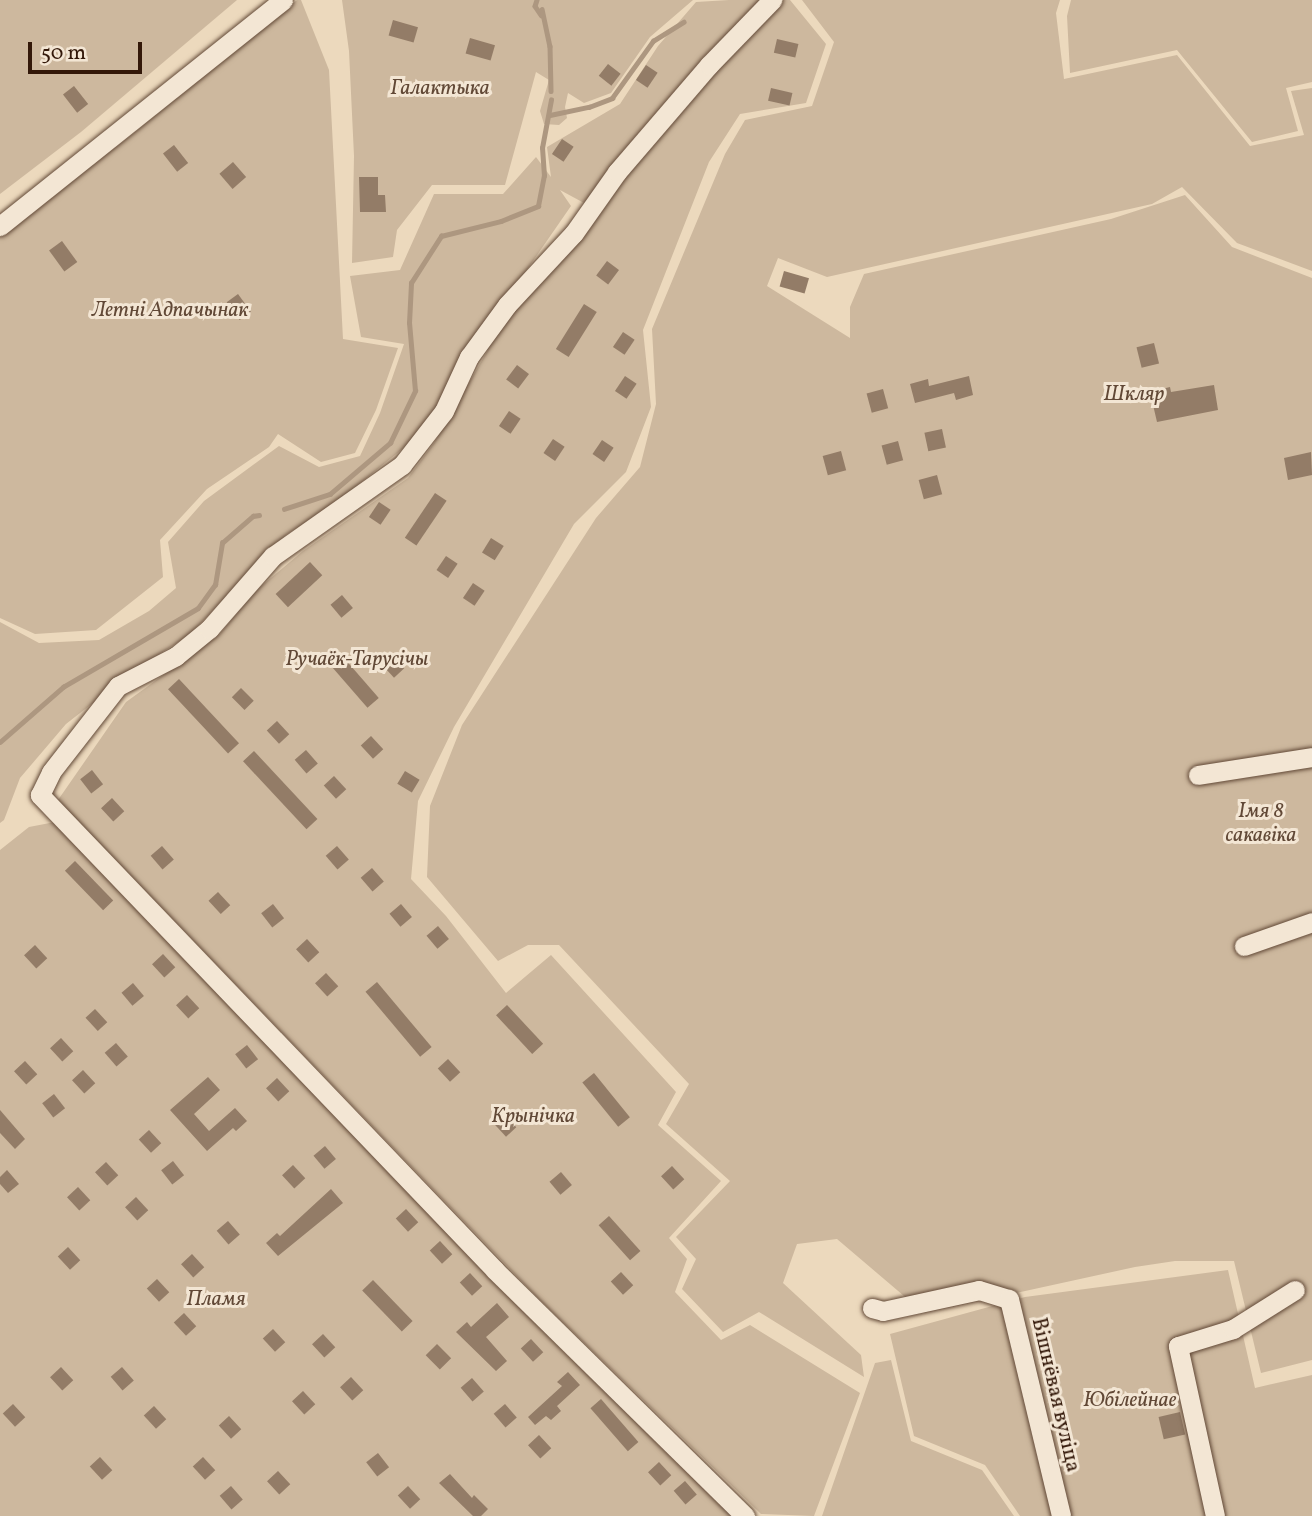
<!DOCTYPE html>
<meta charset="utf-8">
<style>
body{margin:0}
#map{position:relative;width:1312px;height:1516px;overflow:hidden;background:#ecd9bd;font-family:Vollkorn,serif}
div>[style]{position:absolute}
[style*='--x']{left:calc(var(--x)*1px);top:calc(var(--y)*1px);width:calc(var(--w)*1px);rotate:calc(var(--a)*1deg)}
.green>*{inset:0;background:#cdb89e}
.stream>*{height:4.5px;margin:-2.25px;padding:0 2.25px;transform-origin:2.25px;border-radius:2.25px;background:#ad9780}
.building>*{inset:0;background:#937c67;transform-origin:0 0}
.roads{filter:drop-shadow(0 0 2px #614836) drop-shadow(0 0 2px #614836)}
.minor>*{height:19px;margin:-9.5px;padding:0 9.5px;transform-origin:9.5px;border-radius:9.5px;background:#f3e6d4}
span{translate:-50% -50%;white-space:nowrap;text-align:center;line-height:1.15;-webkit-text-stroke:6px #f3e6d4;paint-order:stroke}
.park-label{font-size:21px;color:#614836;font-style:italic}
.street-label{font-size:21px;color:#331809}
.scale{position:absolute;left:28px;top:42px;width:114px;height:32px;box-sizing:border-box;border:4px solid #331809;border-top:0;padding-left:9px;font-size:21px;line-height:24px;white-space:nowrap;color:#331809;-webkit-text-stroke:5px #f3e6d4;paint-order:stroke}
</style>
<div id="map">
<div class="green">
<div style="clip-path:polygon(0 0,237px 0,81px 132px,0 194px)"></div>
<div style="clip-path:polygon(297px 0,301px 0,329px 70px,343px 339px,398px 348px,376px 410px,355px 453px,321px 462px,278px 434px,269px 447px,207px 489px,160px 540px,163px 577px,96px 630px,35px 634px,0 618px,0 235px,129px 137px)"></div>
<div style="clip-path:polygon(342px 0,693px 0,650px 37px,611px 93px,584px 103px,568px 93px,565px 107px,567px 118px,559px 125px,544px 124px,540px 111px,549px 80px,536px 72px,505px 185px,432px 185px,397px 230px,393px 257px,352px 263px,354px 156px,349px 51px)"></div>
<div style="clip-path:polygon(evenodd,729px 0,790px 0,826px 44px,806px 103px,740px 114px,709px 162px,643px 330px,651px 407px,626px 472px,574px 524px,454px 727px,418px 801px,411px 879px,446px 916px,506px 993px,551px 955px,676px 1092px,658px 1125px,721px 1181px,669px 1238px,687px 1259px,675px 1292px,721px 1340px,750px 1325px,860px 1393px,814px 1516px,761px 1514px,537px 1297px,58px 800px,126px 702px,220px 634px,253px 593px,303px 551px,408px 478px,434px 443px,488px 350px,472px 345px,436px 411px,411px 442px,328px 509px,287px 534px,189px 635px,139px 667px,66px 724px,20px 778px,4px 820px,0 823px,0 622px,39px 643px,99px 640px,149px 611px,176px 588px,168px 542px,204px 501px,279px 446px,319px 467px,360px 456px,380px 413px,404px 344px,361px 337px,350px 276px,400px 270px,434px 194px,503px 194px,536px 157px,551px 177px,547px 147px,620px 104px,658px 46px,696px 2px,729px 0,560px 190px,597px 210px,508px 297px,571px 206px,560px 190px)"></div>
<div style="clip-path:polygon(802px 0,1060px 0,1056px 13px,1064px 79px,1177px 55px,1250px 146px,1304px 135px,1291px 91px,1312px 88px,1312px 271px,1237px 243px,1182px 187px,1152px 204px,827px 277px,778px 258px,767px 286px,850px 338px,850px 307px,864px 274px,1111px 219px,1185px 195px,1232px 247px,1312px 278px,1312px 1360px,1261px 1373px,1234px 1261px,1175px 1261px,1135px 1267px,924px 1313px,837px 1239px,797px 1244px,783px 1283px,861px 1355px,864px 1377px,759px 1312px,723px 1332px,682px 1289px,696px 1259px,676px 1237px,730px 1181px,666px 1124px,689px 1084px,559px 945px,528px 945px,498px 961px,427px 877px,430px 806px,462px 725px,596px 518px,640px 467px,656px 404px,652px 329px,725px 154px,745px 120px,812px 106px,834px 42px)"></div>
<div style="clip-path:polygon(1071px 0,1312px 0,1312px 82px,1286px 88px,1298px 131px,1252px 142px,1177px 50px,1070px 73px,1067px 16px)"></div>
<div style="clip-path:polygon(55px 822px,566px 1354px,735px 1514px,733px 1516px,0 1516px,0 850px,29px 827px)"></div>
<div style="clip-path:polygon(1228px 1270px,1255px 1388px,1312px 1375px,1312px 1516px,1020px 1516px,985px 1465px,914px 1436px,890px 1334px,1025px 1297px)"></div>
<div style="clip-path:polygon(891px 1360px,911px 1441px,982px 1470px,1014px 1516px,822px 1516px,875px 1363px)"></div>
</div>
<div class="stream">
<div style="--x:537;--y:0;--w:6;--a:108"></div>
<div style="--x:535;--y:6;--w:11;--a:56"></div>
<div style="--x:542;--y:9;--w:38;--a:78"></div>
<div style="--x:550;--y:46;--w:45;--a:88.7"></div>
<div style="--x:550;--y:115;--w:40;--a:-12"></div>
<div style="--x:589;--y:107;--w:25;--a:-21"></div>
<div style="--x:612;--y:98;--w:70;--a:-54.3"></div>
<div style="--x:653;--y:41;--w:36;--a:-32"></div>
<div style="--x:284;--y:509;--w:48;--a:-18.1"></div>
<div style="--x:330;--y:494;--w:79;--a:-40.4"></div>
<div style="--x:390;--y:443;--w:58;--a:-64.3"></div>
<div style="--x:415;--y:391;--w:68;--a:-95"></div>
<div style="--x:409;--y:323;--w:40;--a:-87.1"></div>
<div style="--x:411;--y:283;--w:56;--a:-57.4"></div>
<div style="--x:441;--y:236;--w:62;--a:-14"></div>
<div style="--x:501;--y:221;--w:40;--a:-22"></div>
<div style="--x:538;--y:206;--w:31;--a:-79"></div>
<div style="--x:544;--y:176;--w:28;--a:-94"></div>
<div style="--x:542;--y:148;--w:49;--a:-79.4"></div>
<div style="--x:0;--y:742;--w:84;--a:-41.1"></div>
<div style="--x:63;--y:687;--w:156;--a:-30.3"></div>
<div style="--x:198;--y:608;--w:29;--a:-54"></div>
<div style="--x:215;--y:585;--w:43;--a:-80.5"></div>
<div style="--x:222;--y:543;--w:41;--a:-41.1"></div>
<div style="--x:253;--y:516;--w:6;--a:-9"></div>
</div>
<div class="building">
<div style="left:393px;top:20px;width:26px;height:16px;rotate:16deg"></div>
<div style="left:470px;top:38px;width:26px;height:16px;rotate:16deg"></div>
<div style="left:777px;top:39px;width:22px;height:14px;rotate:13deg"></div>
<div style="left:608px;top:64px;width:16px;height:15px;rotate:38deg"></div>
<div style="left:646px;top:65px;width:14px;height:18px;rotate:34deg"></div>
<div style="left:74px;top:86px;width:23px;height:14px;rotate:52deg"></div>
<div style="left:771px;top:88px;width:22px;height:13px;rotate:13deg"></div>
<div style="left:562px;top:139px;width:14px;height:18px;rotate:34deg"></div>
<div style="left:174px;top:145px;width:23px;height:14px;rotate:52deg"></div>
<div style="left:233px;top:162px;width:20px;height:18px;rotate:49deg"></div>
<div style="clip-path:polygon(359px 177px,378px 177px,378px 195px,385px 195px,386px 212px,360px 212px)"></div>
<div style="left:62px;top:241px;width:26px;height:16px;rotate:54deg"></div>
<div style="left:607px;top:261px;width:15px;height:18px;rotate:37deg"></div>
<div style="left:784px;top:271px;width:26px;height:16px;rotate:16deg"></div>
<div style="left:238px;top:294px;width:22px;height:14px;rotate:54deg"></div>
<div style="left:584px;top:304px;width:15px;height:53px;rotate:32deg"></div>
<div style="left:623px;top:332px;width:14px;height:18px;rotate:34deg"></div>
<div style="left:1154px;top:343px;width:21px;height:18px;rotate:76deg"></div>
<div style="left:517px;top:365px;width:15px;height:18px;rotate:37deg"></div>
<div style="left:625px;top:376px;width:14px;height:18px;rotate:34deg"></div>
<div style="clip-path:polygon(969px 376px,973px 395px,956px 400px,954px 393px,915px 403px,910px 384px,928px 379px,929px 386px)"></div>
<div style="clip-path:polygon(1214px 385px,1218px 410px,1157px 422px,1150px 392px,1170px 387px,1171px 392px)"></div>
<div style="left:883px;top:389px;width:20px;height:17px;rotate:75deg"></div>
<div style="left:509px;top:411px;width:14px;height:18px;rotate:34deg"></div>
<div style="left:942px;top:429px;width:19px;height:18px;rotate:78deg"></div>
<div style="left:553px;top:439px;width:14px;height:17px;rotate:34deg"></div>
<div style="left:602px;top:440px;width:14px;height:17px;rotate:34deg"></div>
<div style="left:898px;top:441px;width:20px;height:17px;rotate:75deg"></div>
<div style="left:841px;top:451px;width:20px;height:19px;rotate:75deg"></div>
<div style="clip-path:polygon(1311px 452px,1312px 475px,1288px 480px,1284px 458px)"></div>
<div style="left:937px;top:475px;width:20px;height:19px;rotate:75deg"></div>
<div style="left:435px;top:493px;width:14px;height:54px;rotate:34deg"></div>
<div style="left:379px;top:502px;width:14px;height:18px;rotate:34deg"></div>
<div style="left:491px;top:538px;width:15px;height:17px;rotate:32deg"></div>
<div style="left:446px;top:556px;width:14px;height:17px;rotate:34deg"></div>
<div style="left:310px;top:562px;width:18px;height:47px;rotate:47deg"></div>
<div style="left:473px;top:583px;width:14px;height:18px;rotate:34deg"></div>
<div style="left:342px;top:595px;width:17px;height:15px;rotate:50deg"></div>
<div style="left:392px;top:655px;width:18px;height:14px;rotate:47deg"></div>
<div style="left:344px;top:658px;width:53px;height:15px;rotate:49deg"></div>
<div style="left:179px;top:679px;width:88px;height:15px;rotate:47deg"></div>
<div style="left:241px;top:688px;width:18px;height:13px;rotate:45deg"></div>
<div style="left:277px;top:721px;width:18px;height:14px;rotate:47deg"></div>
<div style="left:371px;top:736px;width:18px;height:14px;rotate:47deg"></div>
<div style="left:306px;top:750px;width:18px;height:15px;rotate:49deg"></div>
<div style="left:254px;top:751px;width:93px;height:15px;rotate:47deg"></div>
<div style="left:92px;top:770px;width:18px;height:15px;rotate:52deg"></div>
<div style="left:405px;top:771px;width:17px;height:15px;rotate:31deg"></div>
<div style="left:334px;top:776px;width:18px;height:14px;rotate:47deg"></div>
<div style="left:112px;top:798px;width:18px;height:15px;rotate:47deg"></div>
<div style="left:162px;top:846px;width:18px;height:15px;rotate:49deg"></div>
<div style="left:337px;top:846px;width:18px;height:15px;rotate:49deg"></div>
<div style="left:75px;top:861px;width:55px;height:14px;rotate:46deg"></div>
<div style="left:372px;top:868px;width:18px;height:15px;rotate:49deg"></div>
<div style="left:218px;top:892px;width:18px;height:13px;rotate:47deg"></div>
<div style="left:273px;top:904px;width:18px;height:15px;rotate:52deg"></div>
<div style="left:401px;top:904px;width:17px;height:15px;rotate:50deg"></div>
<div style="left:438px;top:926px;width:17px;height:15px;rotate:50deg"></div>
<div style="left:307px;top:939px;width:18px;height:15px;rotate:47deg"></div>
<div style="left:35px;top:945px;width:18px;height:15px;rotate:47deg"></div>
<div style="left:163px;top:954px;width:18px;height:15px;rotate:47deg"></div>
<div style="left:326px;top:973px;width:18px;height:15px;rotate:47deg"></div>
<div style="left:377px;top:982px;width:85px;height:15px;rotate:50deg"></div>
<div style="left:133px;top:983px;width:17px;height:15px;rotate:50deg"></div>
<div style="left:187px;top:995px;width:18px;height:15px;rotate:47deg"></div>
<div style="left:507px;top:1005px;width:53px;height:15px;rotate:47deg"></div>
<div style="left:95px;top:1009px;width:18px;height:13px;rotate:47deg"></div>
<div style="left:61px;top:1038px;width:18px;height:15px;rotate:47deg"></div>
<div style="left:116px;top:1043px;width:18px;height:15px;rotate:49deg"></div>
<div style="left:247px;top:1045px;width:18px;height:15px;rotate:52deg"></div>
<div style="left:448px;top:1059px;width:18px;height:14px;rotate:47deg"></div>
<div style="left:25px;top:1061px;width:18px;height:15px;rotate:47deg"></div>
<div style="left:83px;top:1070px;width:18px;height:15px;rotate:47deg"></div>
<div style="left:594px;top:1073px;width:57px;height:15px;rotate:51deg"></div>
<div style="clip-path:polygon(208px 1077px,220px 1090px,194px 1114px,209px 1131px,235px 1108px,247px 1121px,236px 1131px,233px 1128px,207px 1151px,170px 1110px)"></div>
<div style="left:277px;top:1078px;width:18px;height:15px;rotate:47deg"></div>
<div style="left:54px;top:1094px;width:18px;height:15px;rotate:52deg"></div>
<div style="clip-path:polygon(0 1110px,25px 1139px,15px 1149px,0 1133px)"></div>
<div style="left:504px;top:1114px;width:18px;height:14px;rotate:47deg"></div>
<div style="left:149px;top:1130px;width:18px;height:14px;rotate:47deg"></div>
<div style="left:325px;top:1146px;width:17px;height:15px;rotate:50deg"></div>
<div style="left:173px;top:1161px;width:18px;height:15px;rotate:52deg"></div>
<div style="left:106px;top:1162px;width:18px;height:15px;rotate:47deg"></div>
<div style="left:293px;top:1165px;width:18px;height:15px;rotate:47deg"></div>
<div style="left:672px;top:1166px;width:18px;height:15px;rotate:47deg"></div>
<div style="clip-path:polygon(7px 1170px,19px 1184px,8px 1193px,0 1184px,0 1177px)"></div>
<div style="left:561px;top:1172px;width:17px;height:15px;rotate:50deg"></div>
<div style="left:78px;top:1187px;width:18px;height:15px;rotate:47deg"></div>
<div style="clip-path:polygon(331px 1189px,343px 1203px,278px 1256px,266px 1243px,277px 1233px,280px 1236px)"></div>
<div style="left:136px;top:1197px;width:18px;height:15px;rotate:47deg"></div>
<div style="left:406px;top:1209px;width:18px;height:14px;rotate:47deg"></div>
<div style="left:609px;top:1216px;width:47px;height:14px;rotate:48deg"></div>
<div style="left:228px;top:1221px;width:18px;height:15px;rotate:49deg"></div>
<div style="left:440px;top:1241px;width:18px;height:14px;rotate:47deg"></div>
<div style="left:68px;top:1247px;width:18px;height:14px;rotate:47deg"></div>
<div style="left:192px;top:1254px;width:18px;height:15px;rotate:47deg"></div>
<div style="left:621px;top:1272px;width:18px;height:14px;rotate:47deg"></div>
<div style="left:470px;top:1273px;width:18px;height:14px;rotate:47deg"></div>
<div style="left:157px;top:1279px;width:18px;height:14px;rotate:47deg"></div>
<div style="left:373px;top:1280px;width:57px;height:15px;rotate:46deg"></div>
<div style="clip-path:polygon(497px 1303px,509px 1317px,486px 1337px,507px 1361px,496px 1371px,456px 1332px,467px 1322px,471px 1327px)"></div>
<div style="left:184px;top:1313px;width:18px;height:14px;rotate:47deg"></div>
<div style="left:273px;top:1329px;width:18px;height:14px;rotate:47deg"></div>
<div style="left:323px;top:1334px;width:18px;height:15px;rotate:47deg"></div>
<div style="left:531px;top:1339px;width:18px;height:14px;rotate:47deg"></div>
<div style="left:437px;top:1344px;width:20px;height:16px;rotate:45deg"></div>
<div style="left:61px;top:1367px;width:18px;height:15px;rotate:47deg"></div>
<div style="left:122px;top:1367px;width:18px;height:15px;rotate:49deg"></div>
<div style="clip-path:polygon(568px 1372px,580px 1385px,557px 1406px,561px 1411px,551px 1420px,546px 1416px,535px 1425px,528px 1417px,562px 1386px,557px 1382px)"></div>
<div style="left:351px;top:1377px;width:18px;height:15px;rotate:47deg"></div>
<div style="left:472px;top:1378px;width:18px;height:15px;rotate:49deg"></div>
<div style="left:303px;top:1391px;width:18px;height:15px;rotate:47deg"></div>
<div style="left:601px;top:1399px;width:57px;height:14px;rotate:49deg"></div>
<div style="left:13px;top:1404px;width:18px;height:14px;rotate:47deg"></div>
<div style="left:505px;top:1404px;width:18px;height:15px;rotate:49deg"></div>
<div style="left:154px;top:1406px;width:18px;height:14px;rotate:47deg"></div>
<div style="left:1180px;top:1412px;width:23px;height:22px;rotate:77deg"></div>
<div style="left:229px;top:1416px;width:18px;height:14px;rotate:47deg"></div>
<div style="left:539px;top:1435px;width:18px;height:15px;rotate:47deg"></div>
<div style="left:378px;top:1453px;width:18px;height:15px;rotate:52deg"></div>
<div style="left:100px;top:1457px;width:18px;height:14px;rotate:47deg"></div>
<div style="left:203px;top:1457px;width:18px;height:14px;rotate:47deg"></div>
<div style="left:659px;top:1462px;width:18px;height:15px;rotate:47deg"></div>
<div style="left:278px;top:1471px;width:18px;height:15px;rotate:47deg"></div>
<div style="clip-path:polygon(450px 1474px,472px 1498px,474px 1495px,488px 1509px,481px 1516px,473px 1516px,439px 1483px)"></div>
<div style="left:685px;top:1481px;width:18px;height:15px;rotate:49deg"></div>
<div style="left:231px;top:1486px;width:18px;height:15px;rotate:49deg"></div>
<div style="left:408px;top:1486px;width:18px;height:14px;rotate:47deg"></div>
</div>
<div class="roads">
<div class="minor">
<div style="--x:0;--y:226;--w:362;--a:-38.6"></div>
<div style="--x:1198;--y:775;--w:115;--a:-9"></div>
<div style="--x:1244;--y:946;--w:72;--a:-19.4"></div>
<div style="--x:872;--y:1308;--w:11;--a:15"></div>
<div style="--x:883;--y:1311;--w:98;--a:-12.3"></div>
<div style="--x:979;--y:1290;--w:31;--a:17"></div>
<div style="--x:1009;--y:1299;--w:223;--a:76.5"></div>
<div style="--x:745;--y:1516;--w:351;--a:-135.5"></div>
<div style="--x:495;--y:1270;--w:658;--a:-133.77"></div>
<div style="--x:40;--y:795;--w:25;--a:-64"></div>
<div style="--x:51;--y:772;--w:109;--a:-52.1"></div>
<div style="--x:118;--y:686;--w:65;--a:-27.3"></div>
<div style="--x:176;--y:656;--w:43;--a:-39.3"></div>
<div style="--x:209;--y:629;--w:97;--a:-48.8"></div>
<div style="--x:273;--y:556;--w:158;--a:-35.2"></div>
<div style="--x:402;--y:465;--w:68;--a:-52.1"></div>
<div style="--x:444;--y:411;--w:60;--a:-65.2"></div>
<div style="--x:469;--y:357;--w:64;--a:-53.8"></div>
<div style="--x:507;--y:305;--w:98;--a:-47.1"></div>
<div style="--x:574;--y:233;--w:75;--a:-54.8"></div>
<div style="--x:617;--y:172;--w:141;--a:-49.3"></div>
<div style="--x:709;--y:65;--w:91;--a:-45.9"></div>
<div style="--x:1215;--y:1516;--w:174;--a:-102.3"></div>
<div style="--x:1178;--y:1346;--w:58;--a:-17.2"></div>
<div style="--x:1233;--y:1329;--w:73;--a:-32.2"></div>
</div>
</div>
<div class="park-label">
<span style="left:440px;top:89px">Галактыка</span>
<span style="left:170px;top:311px">Летні Адпачынак</span>
<span style="left:1134px;top:395px">Шкляр</span>
<span style="left:357px;top:660px">Ручаёк-Тарусічы</span>
<span style="left:1261px;top:824px">Імя 8<br>сакавіка</span>
<span style="left:533px;top:1117px">Крынічка</span>
<span style="left:216px;top:1300px">Пламя</span>
<span style="left:1130px;top:1401px">Юбілейнае</span>
</div>
<div class="street-label">
<span style="left:1055px;top:1395px;rotate:77deg">Вішнёвая вуліца</span>
</div>
<div class="scale">50 m</div>
</div>
